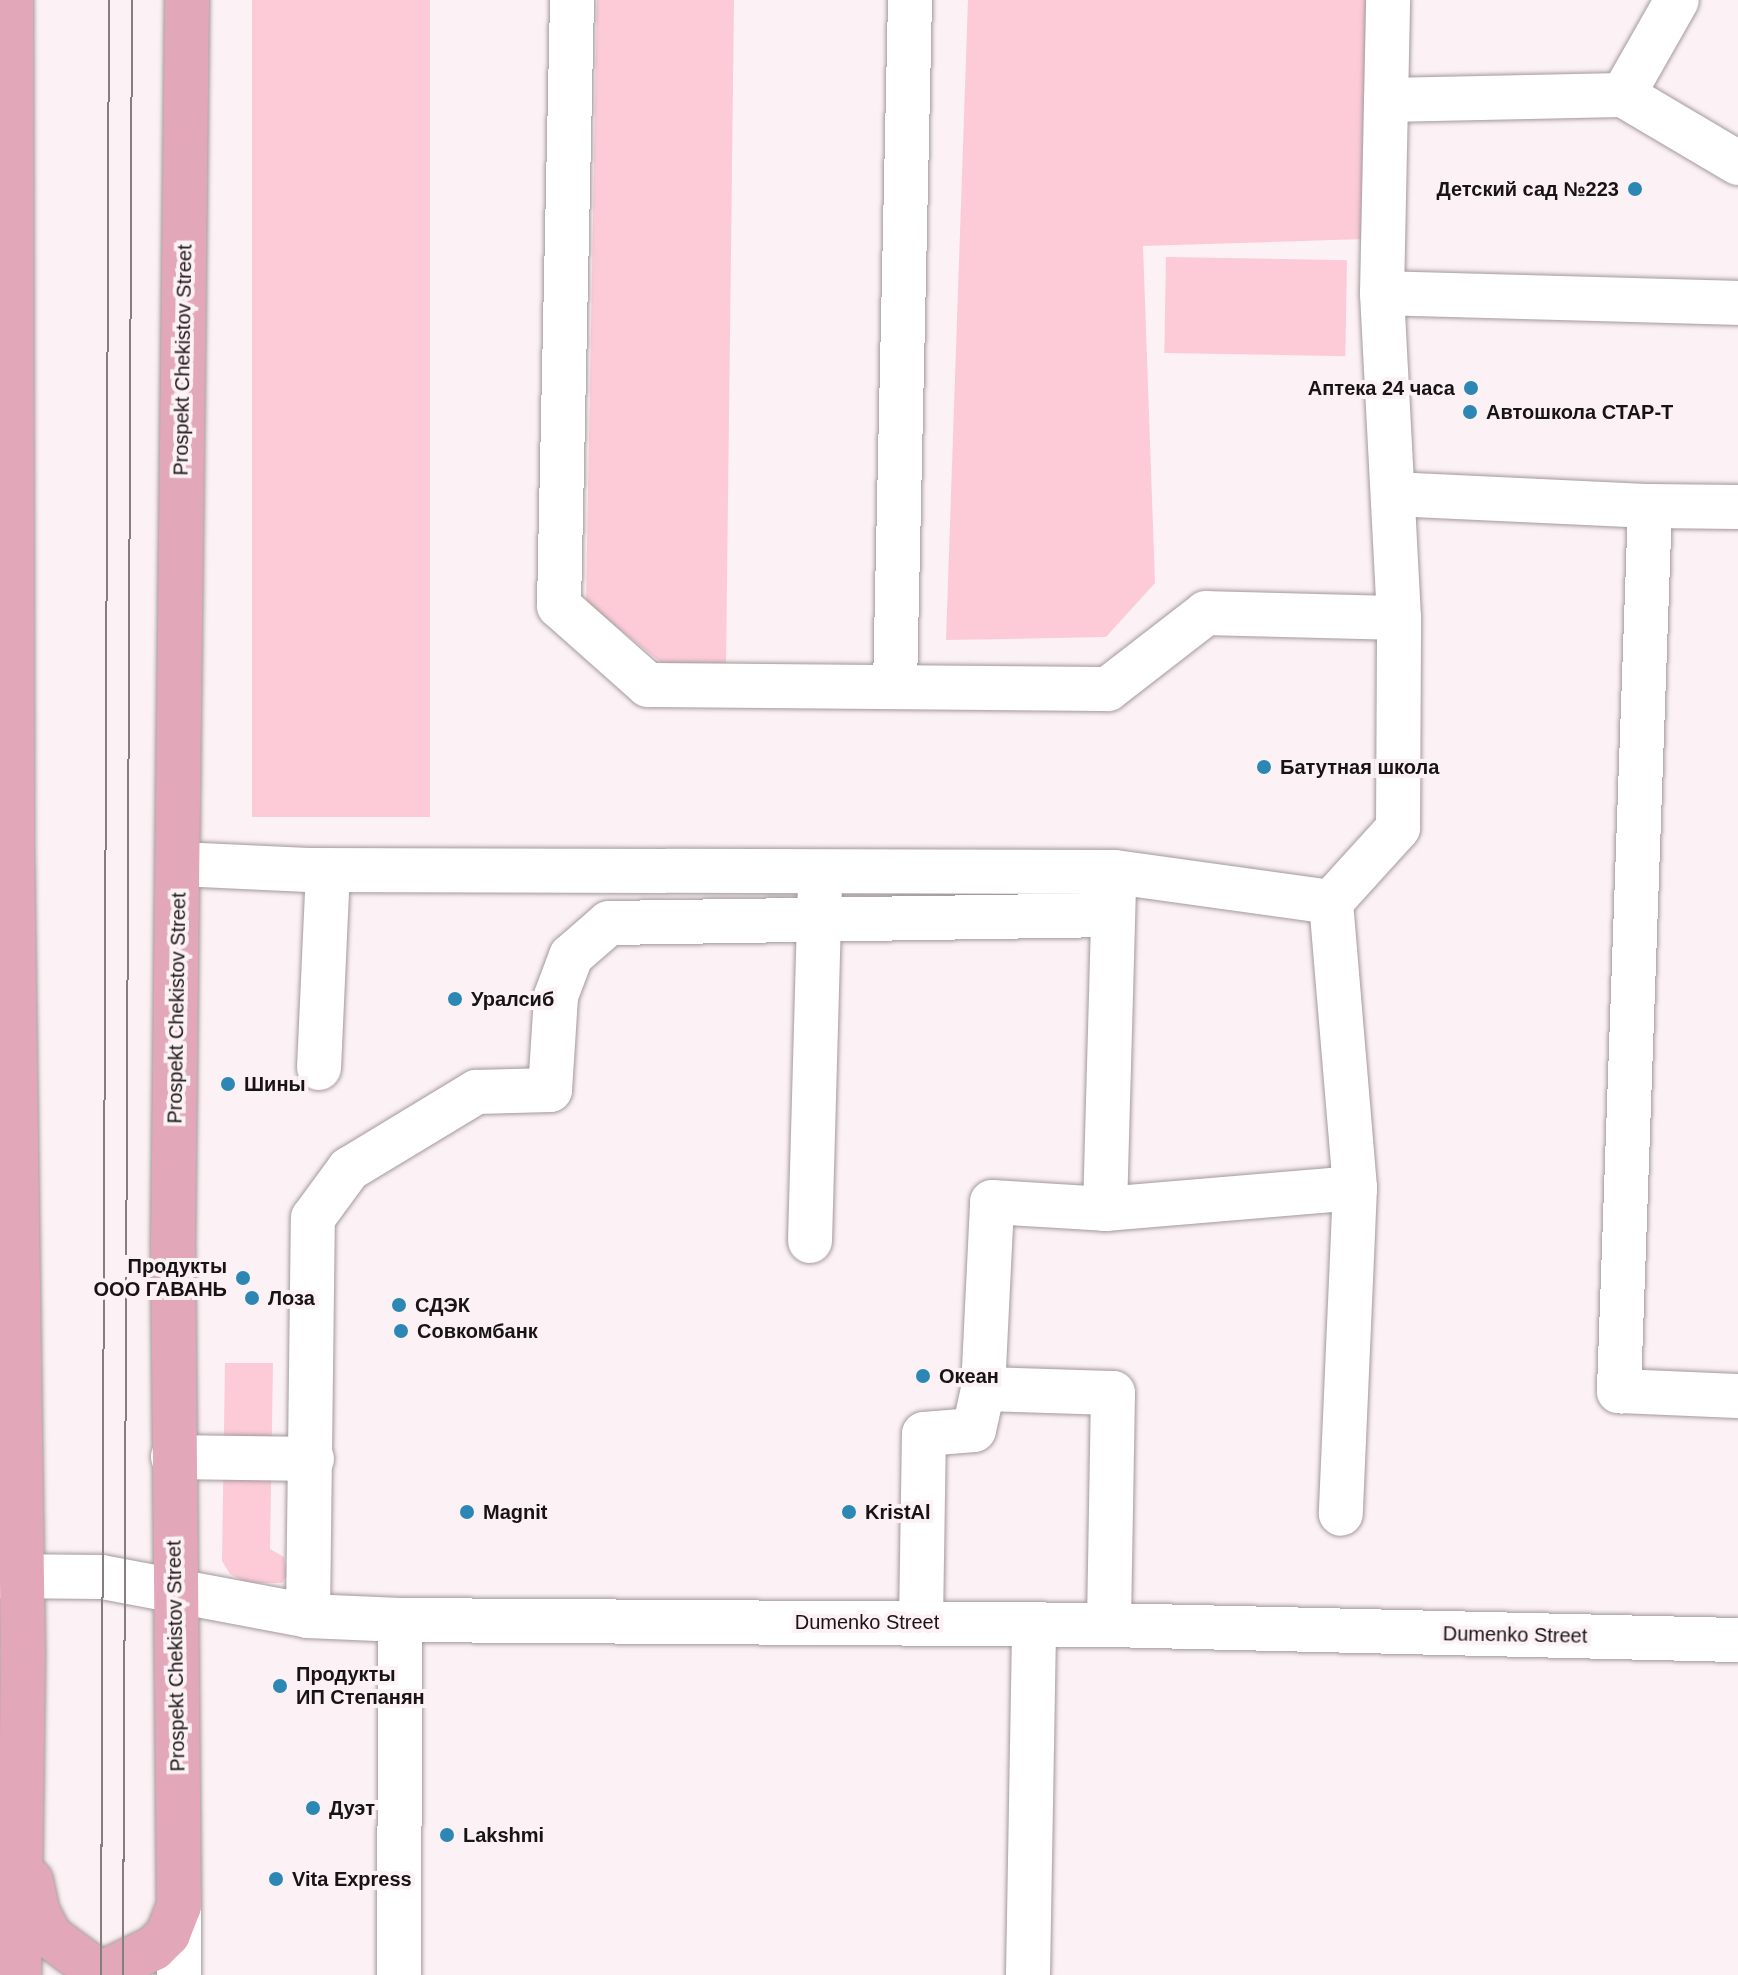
<!DOCTYPE html>
<meta charset="utf-8">
<style>
body{margin:0}
#map{position:relative;width:1738px;height:1975px;overflow:hidden;background:#fcf1f4;font-family:Helvetica,sans-serif}
div>[style]{position:absolute}
[style*='--x']{left:calc(var(--x)*1px);top:calc(var(--y)*1px);width:calc(var(--w)*1px);rotate:calc(var(--a)*1deg)}
.green>*{inset:0;background:#fccbd7;transform-origin:0 0}
.roads{filter:drop-shadow(0 0 2px #a3999c) drop-shadow(0 0 2px #a3999c)}
.minor>*{height:44px;margin:-22px;padding:0 22px;transform-origin:22px;border-radius:22px;background:#fff}
.major>*{height:44px;margin:-22px;padding:0 22px;transform-origin:22px;border-radius:22px;background:#e3a7ba}
.tram>*{height:2px;margin:-1px;padding:0 1px;transform-origin:1px;border-radius:1px;background:#857e80}
.dots>*{width:22px;height:22px;translate:-50% -50%;box-sizing:border-box;border:4px solid #fcf1f4;border-radius:50%}
span{translate:-50% -50%;white-space:nowrap;text-align:center;line-height:1.15;-webkit-text-stroke:8px #fcf1f4;paint-order:stroke}
.poi-label{font-size:20px;color:#181415;font-weight:700}
.right{translate:-100% -50%;text-align:right}
.left{translate:0 -50%;text-align:left}
.street-label{font-size:20px;color:#181415}
</style>
<div id="map">
<div class="green">
<div style="left:252px;top:0;width:178px;height:817px"></div>
<div style="clip-path:polygon(597px 0,734px 0,726px 663px,663px 664px,586px 602px)"></div>
<div style="clip-path:polygon(968px 0,1369px 0,1364px 239px,1143px 246px,1155px 583px,1106px 637px,946px 640px)"></div>
<div style="left:1166px;top:257px;width:181px;height:96px;rotate:1deg"></div>
<div style="clip-path:polygon(225px 1363px,273px 1363px,270px 1549px,284px 1557px,287px 1575px,282px 1583px,247px 1583px,230px 1574px,222px 1561px)"></div>
</div>
<div class="roads">
<div class="minor">
<div style="--x:572;--y:0;--w:606;--a:91.23"></div>
<div style="--x:559;--y:606;--w:119;--a:41.6"></div>
<div style="--x:648;--y:685;--w:460;--a:0.5"></div>
<div style="--x:1108;--y:689;--w:124;--a:-37.8"></div>
<div style="--x:1206;--y:613;--w:193;--a:1.5"></div>
<div style="--x:1623;--y:95;--w:109;--a:-60.4"></div>
<div style="--x:1386;--y:100;--w:237;--a:-1.2"></div>
<div style="--x:1623;--y:95;--w:134;--a:30.6"></div>
<div style="--x:1382;--y:293;--w:356;--a:1.6"></div>
<div style="--x:1393;--y:494;--w:257;--a:2.7"></div>
<div style="--x:1650;--y:506;--w:886;--a:92.01"></div>
<div style="--x:1619;--y:1391;--w:119;--a:2.4"></div>
<div style="--x:1650;--y:506;--w:88;--a:0.7"></div>
<div style="--x:895;--y:687;--w:687;--a:-88.75"></div>
<div style="--x:179;--y:864;--w:129;--a:2.7"></div>
<div style="--x:308;--y:870;--w:807;--a:0.14"></div>
<div style="--x:1115;--y:872;--w:218;--a:7.9"></div>
<div style="--x:1331;--y:902;--w:100;--a:-47.8"></div>
<div style="--x:1398;--y:828;--w:210;--a:-89.7"></div>
<div style="--x:1399;--y:618;--w:325;--a:-93"></div>
<div style="--x:1382;--y:293;--w:293;--a:-88.8"></div>
<div style="--x:1331;--y:902;--w:287;--a:85.2"></div>
<div style="--x:1355;--y:1188;--w:326;--a:92.5"></div>
<div style="--x:319;--y:1068;--w:198;--a:-87.4"></div>
<div style="--x:1105;--y:1209;--w:323;--a:-88.4"></div>
<div style="--x:810;--y:1241;--w:352;--a:-88.4"></div>
<div style="--x:983;--y:1389;--w:130;--a:1.8"></div>
<div style="--x:1113;--y:1393;--w:232;--a:91"></div>
<div style="--x:173;--y:1457;--w:139;--a:0.8"></div>
<div style="--x:0;--y:1576;--w:102;--a:0.6"></div>
<div style="--x:102;--y:1577;--w:210;--a:10.7"></div>
<div style="--x:308;--y:1616;--w:92;--a:2.5"></div>
<div style="--x:400;--y:1620;--w:709;--a:0.4"></div>
<div style="--x:1109;--y:1625;--w:629;--a:1.37"></div>
<div style="--x:308;--y:1616;--w:398;--a:-89.3"></div>
<div style="--x:313;--y:1218;--w:61;--a:-53.7"></div>
<div style="--x:349;--y:1169;--w:149;--a:-31.2"></div>
<div style="--x:476;--y:1092;--w:74;--a:-1.5"></div>
<div style="--x:550;--y:1090;--w:94;--a:-86.3"></div>
<div style="--x:556;--y:996;--w:43;--a:-69.4"></div>
<div style="--x:571;--y:956;--w:50;--a:-41"></div>
<div style="--x:609;--y:923;--w:504;--a:-0.91"></div>
<div style="--x:921;--y:1622;--w:188;--a:-89.1"></div>
<div style="--x:924;--y:1434;--w:50;--a:-4.6"></div>
<div style="--x:974;--y:1430;--w:42;--a:-77.6"></div>
<div style="--x:983;--y:1389;--w:187;--a:-87.2"></div>
<div style="--x:992;--y:1202;--w:113;--a:3.5"></div>
<div style="--x:1105;--y:1209;--w:251;--a:-4.8"></div>
<div style="--x:179;--y:1975;--w:69;--a:-90"></div>
<div style="--x:399;--y:1975;--w:355;--a:-89.8"></div>
<div style="--x:1028;--y:1975;--w:351;--a:-89"></div>
</div>
<div class="major">
<div style="--x:11;--y:0;--w:846;--a:89.93"></div>
<div style="--x:12;--y:846;--w:808;--a:89.22"></div>
<div style="--x:23;--y:1654;--w:321;--a:90.7"></div>
<div style="--x:31;--y:1881;--w:33;--a:78"></div>
<div style="--x:38;--y:1913;--w:27;--a:62"></div>
<div style="--x:51;--y:1937;--w:62;--a:36.5"></div>
<div style="--x:98;--y:1975;--w:62;--a:-25.7"></div>
<div style="--x:154;--y:1948;--w:20;--a:-45"></div>
<div style="--x:168;--y:1934;--w:30;--a:-69"></div>
<div style="--x:179;--y:1906;--w:665;--a:-90.52"></div>
<div style="--x:173;--y:1241;--w:1241;--a:-89.35"></div>
</div>
</div>
<div class="tram">
<div style="--x:101;--y:1975;--w:1975;--a:-89.77"></div>
<div style="--x:123;--y:1975;--w:1975;--a:-89.74"></div>
</div>
<div class="dots">
<div style="left:1635px;top:189px;background:#2c87b4"></div>
<div style="left:1471px;top:388px;background:#2c87b4"></div>
<div style="left:1470px;top:412px;background:#2c87b4"></div>
<div style="left:1264px;top:767px;background:#2c87b4"></div>
<div style="left:455px;top:999px;background:#2c87b4"></div>
<div style="left:228px;top:1084px;background:#2c87b4"></div>
<div style="left:243px;top:1278px;background:#2c87b4"></div>
<div style="left:252px;top:1298px;background:#2c87b4"></div>
<div style="left:399px;top:1305px;background:#2c87b4"></div>
<div style="left:401px;top:1331px;background:#2c87b4"></div>
<div style="left:923px;top:1376px;background:#2c87b4"></div>
<div style="left:467px;top:1512px;background:#2c87b4"></div>
<div style="left:849px;top:1512px;background:#2c87b4"></div>
<div style="left:280px;top:1686px;background:#2c87b4"></div>
<div style="left:313px;top:1808px;background:#2c87b4"></div>
<div style="left:447px;top:1835px;background:#2c87b4"></div>
<div style="left:276px;top:1879px;background:#2c87b4"></div>
</div>
<div class="poi-label">
<span class="right" style="left:1619px;top:189px">Детский сад №223</span>
<span class="right" style="left:1455px;top:388px">Аптека 24 часа</span>
<span class="left" style="left:1486px;top:412px">Автошкола СТАР-Т</span>
<span class="left" style="left:1280px;top:767px">Батутная школа</span>
<span class="left" style="left:471px;top:999px">Уралсиб</span>
<span class="left" style="left:244px;top:1084px">Шины</span>
<span class="right" style="left:227px;top:1278px">Продукты<br>ООО ГАВАНЬ</span>
<span class="left" style="left:268px;top:1298px">Лоза</span>
<span class="left" style="left:415px;top:1305px">СДЭК</span>
<span class="left" style="left:417px;top:1331px">Совкомбанк</span>
<span class="left" style="left:939px;top:1376px">Океан</span>
<span class="left" style="left:483px;top:1512px">Magnit</span>
<span class="left" style="left:865px;top:1512px">KristAl</span>
<span class="left" style="left:296px;top:1686px">Продукты<br>ИП Степанян</span>
<span class="left" style="left:329px;top:1808px">Дуэт</span>
<span class="left" style="left:463px;top:1835px">Lakshmi</span>
<span class="left" style="left:292px;top:1879px">Vita Express</span>
</div>
<div class="street-label">
<span style="left:183px;top:360px;rotate:-89deg">Prospekt Chekistov Street</span>
<span style="left:177px;top:1008px;rotate:-89deg">Prospekt Chekistov Street</span>
<span style="left:867px;top:1622px">Dumenko Street</span>
<span style="left:1515px;top:1635px;rotate:1deg">Dumenko Street</span>
<span style="left:176px;top:1656px;rotate:-91deg">Prospekt Chekistov Street</span>
</div>
</div>
